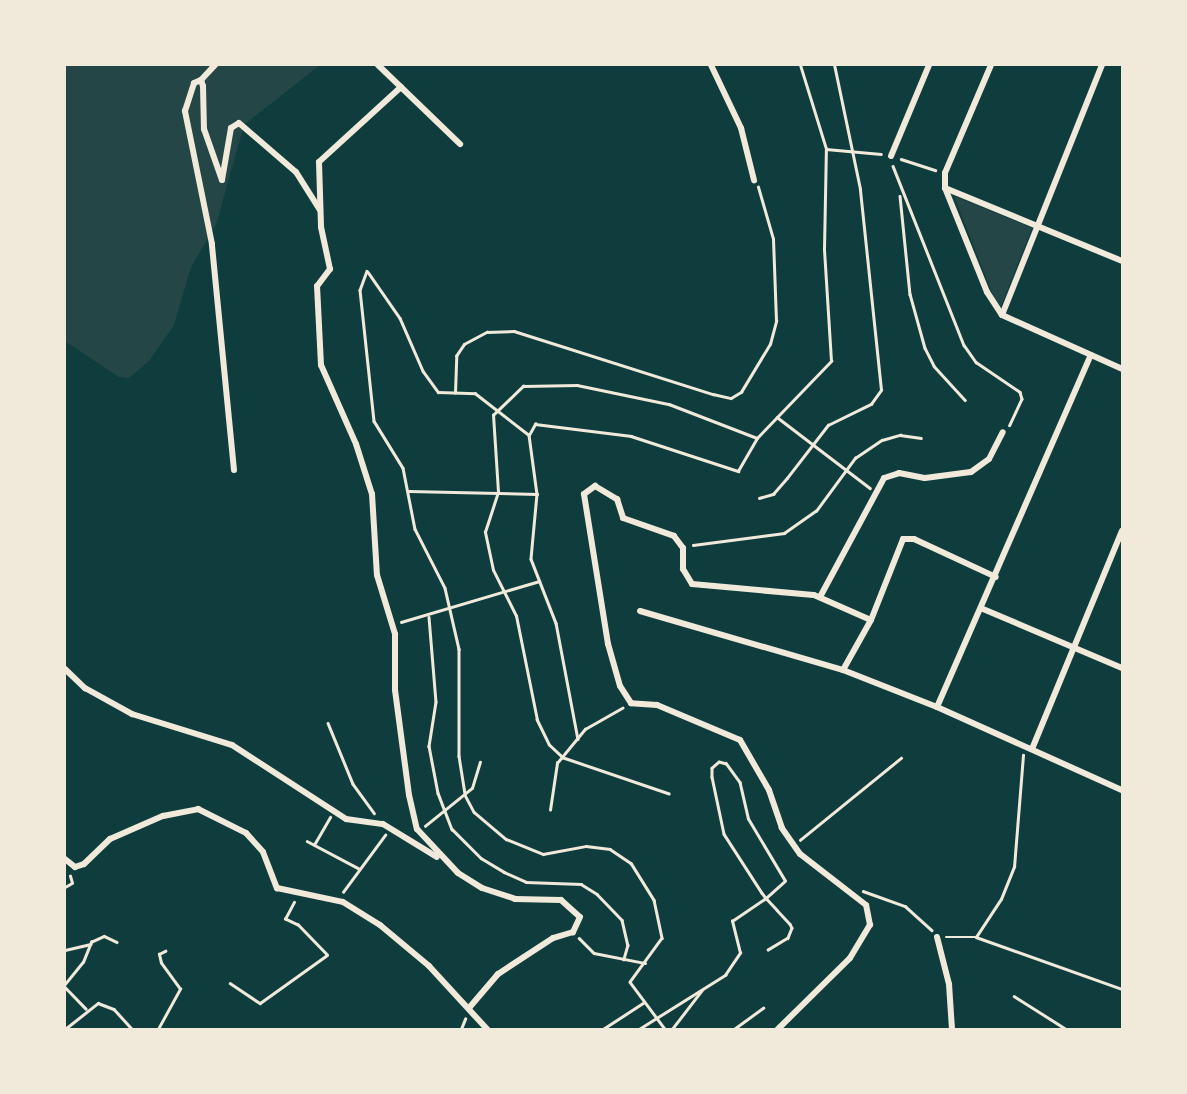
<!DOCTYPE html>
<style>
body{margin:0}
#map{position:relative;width:1187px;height:1094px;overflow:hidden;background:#0f3d3e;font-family:"Titillium Web",sans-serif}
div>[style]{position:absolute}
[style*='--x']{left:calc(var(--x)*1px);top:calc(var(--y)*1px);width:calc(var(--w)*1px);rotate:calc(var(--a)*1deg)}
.green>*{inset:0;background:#244646}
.path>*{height:2.5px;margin:-1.25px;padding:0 1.25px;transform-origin:1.25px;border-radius:1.25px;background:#f1e9da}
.minor>*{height:6px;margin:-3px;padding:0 3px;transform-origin:3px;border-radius:3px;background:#f1e9da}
span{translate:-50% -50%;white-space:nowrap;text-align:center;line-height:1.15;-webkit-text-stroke:5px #f1e9da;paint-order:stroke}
.frame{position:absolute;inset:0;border:66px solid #f1e9da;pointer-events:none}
</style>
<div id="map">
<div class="green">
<div style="clip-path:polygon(65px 65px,320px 65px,244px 125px,216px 225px,191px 267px,174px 325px,149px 361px,129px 378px,119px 377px,65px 341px)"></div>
<div style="clip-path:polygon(954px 196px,1032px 228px,1001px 306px,995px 300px)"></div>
</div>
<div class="path">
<div style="--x:826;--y:149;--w:55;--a:5.2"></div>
<div style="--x:901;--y:159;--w:36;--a:18"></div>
<div style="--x:893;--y:166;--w:193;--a:68.4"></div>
<div style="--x:964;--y:345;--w:21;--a:55"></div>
<div style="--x:976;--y:362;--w:53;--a:34.3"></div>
<div style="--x:1020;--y:392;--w:7;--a:74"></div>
<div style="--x:1022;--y:399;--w:29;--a:115"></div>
<div style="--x:900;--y:196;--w:99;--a:84.2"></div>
<div style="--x:910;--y:294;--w:56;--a:74.5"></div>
<div style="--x:925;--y:348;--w:20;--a:63"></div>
<div style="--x:934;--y:366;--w:46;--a:47.6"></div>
<div style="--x:367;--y:271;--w:20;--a:110"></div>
<div style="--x:360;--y:290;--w:132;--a:83.9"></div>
<div style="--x:374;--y:421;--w:55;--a:58.3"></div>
<div style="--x:403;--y:468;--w:62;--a:78.9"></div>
<div style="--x:415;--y:529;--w:66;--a:63"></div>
<div style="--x:445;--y:588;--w:63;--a:77.1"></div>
<div style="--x:459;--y:649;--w:107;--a:90"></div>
<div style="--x:459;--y:756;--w:39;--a:81"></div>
<div style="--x:465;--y:795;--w:19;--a:62"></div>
<div style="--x:474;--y:812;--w:42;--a:40.2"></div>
<div style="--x:506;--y:839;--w:40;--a:22"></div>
<div style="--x:543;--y:854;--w:44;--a:-10.5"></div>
<div style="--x:586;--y:846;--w:24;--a:7"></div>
<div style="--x:610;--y:849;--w:25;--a:34"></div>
<div style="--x:631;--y:863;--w:44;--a:58.1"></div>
<div style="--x:654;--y:900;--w:39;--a:78"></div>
<div style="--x:662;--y:938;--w:54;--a:126"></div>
<div style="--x:630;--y:982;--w:59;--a:53.3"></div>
<div style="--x:368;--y:272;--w:56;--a:55.2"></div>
<div style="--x:400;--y:318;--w:58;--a:66.5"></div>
<div style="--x:423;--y:371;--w:26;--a:54"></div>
<div style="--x:438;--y:392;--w:37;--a:2"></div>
<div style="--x:475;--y:393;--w:68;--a:37.9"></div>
<div style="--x:529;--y:435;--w:60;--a:82.3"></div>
<div style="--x:537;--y:494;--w:65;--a:95.3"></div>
<div style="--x:531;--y:559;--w:69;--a:68.7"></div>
<div style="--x:556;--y:623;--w:118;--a:79.3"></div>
<div style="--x:455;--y:393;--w:37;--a:-88"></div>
<div style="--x:456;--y:356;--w:14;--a:-56"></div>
<div style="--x:464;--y:344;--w:26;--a:-28"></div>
<div style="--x:487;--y:332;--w:27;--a:-2"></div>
<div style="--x:514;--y:331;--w:209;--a:17.6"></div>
<div style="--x:713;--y:394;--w:18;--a:13"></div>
<div style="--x:731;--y:398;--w:12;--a:-31"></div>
<div style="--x:741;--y:392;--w:56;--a:-58.9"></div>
<div style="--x:770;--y:344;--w:24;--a:-75"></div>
<div style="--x:776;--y:321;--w:82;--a:-92.1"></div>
<div style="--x:773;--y:239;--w:54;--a:-106.1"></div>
<div style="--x:777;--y:417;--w:117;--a:37.4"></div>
<div style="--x:529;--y:435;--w:13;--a:-61"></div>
<div style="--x:535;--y:424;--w:97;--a:7.1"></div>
<div style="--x:631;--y:436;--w:113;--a:18.1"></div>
<div style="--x:738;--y:471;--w:38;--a:-60"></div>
<div style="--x:757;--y:438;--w:107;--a:-46.1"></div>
<div style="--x:831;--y:361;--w:112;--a:-93.6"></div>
<div style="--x:824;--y:249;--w:100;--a:-88.9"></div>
<div style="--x:826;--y:149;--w:88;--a:-107.2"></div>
<div style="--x:409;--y:491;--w:128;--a:1.3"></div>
<div style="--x:759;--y:498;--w:15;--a:-16"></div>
<div style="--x:773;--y:494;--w:21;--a:-49"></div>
<div style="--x:787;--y:478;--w:67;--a:-52.3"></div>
<div style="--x:828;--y:425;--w:48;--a:-26"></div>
<div style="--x:871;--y:404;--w:17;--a:-54"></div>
<div style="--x:881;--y:390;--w:202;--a:-96"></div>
<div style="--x:860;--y:189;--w:127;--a:-101.8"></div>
<div style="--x:693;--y:545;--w:92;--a:-7.5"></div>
<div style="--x:784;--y:533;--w:39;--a:-35"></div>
<div style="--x:816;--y:511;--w:66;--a:-53.7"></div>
<div style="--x:855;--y:458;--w:32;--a:-34"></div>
<div style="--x:882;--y:440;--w:19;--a:-16"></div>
<div style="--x:900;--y:435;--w:21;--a:8"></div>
<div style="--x:429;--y:617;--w:85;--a:85.3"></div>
<div style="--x:436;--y:702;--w:45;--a:99"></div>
<div style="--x:429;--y:746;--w:48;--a:79.2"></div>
<div style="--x:438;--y:793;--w:39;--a:69"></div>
<div style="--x:452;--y:829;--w:41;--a:45"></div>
<div style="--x:481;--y:858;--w:27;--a:31"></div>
<div style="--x:504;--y:872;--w:24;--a:24"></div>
<div style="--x:526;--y:882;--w:55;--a:2.1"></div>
<div style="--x:581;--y:884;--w:19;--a:32"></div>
<div style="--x:597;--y:894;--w:36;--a:46"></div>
<div style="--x:622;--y:920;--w:26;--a:77"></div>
<div style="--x:628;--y:945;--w:15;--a:106"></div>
<div style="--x:401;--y:622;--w:144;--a:-16.5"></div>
<div style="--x:328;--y:723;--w:66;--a:67.7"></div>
<div style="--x:353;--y:784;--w:36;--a:54"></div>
<div style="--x:669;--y:794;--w:112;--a:-161.2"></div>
<div style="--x:563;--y:758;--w:19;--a:-137"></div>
<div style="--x:549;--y:745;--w:28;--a:-116"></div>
<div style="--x:537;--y:720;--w:106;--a:-101.4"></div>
<div style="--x:516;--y:616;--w:51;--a:-116.6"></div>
<div style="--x:493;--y:570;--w:39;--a:-102"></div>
<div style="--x:485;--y:532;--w:42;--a:-72"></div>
<div style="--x:498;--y:492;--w:77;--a:-93.7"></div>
<div style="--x:493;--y:415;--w:42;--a:-44"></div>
<div style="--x:523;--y:386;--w:54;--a:-1.1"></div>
<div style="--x:577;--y:385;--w:94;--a:11.7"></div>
<div style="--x:669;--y:404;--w:94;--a:21.1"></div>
<div style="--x:550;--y:810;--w:48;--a:-81.5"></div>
<div style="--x:557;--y:763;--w:44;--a:-50.5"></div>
<div style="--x:585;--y:729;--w:43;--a:-29.6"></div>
<div style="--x:425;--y:826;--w:60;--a:-39"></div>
<div style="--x:472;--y:788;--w:27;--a:-73"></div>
<div style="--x:800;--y:840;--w:130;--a:-39.1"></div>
<div style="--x:307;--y:841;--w:58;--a:27.9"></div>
<div style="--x:314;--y:845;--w:32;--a:-60"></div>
<div style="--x:65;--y:887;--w:8;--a:-30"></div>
<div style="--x:72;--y:883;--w:7;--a:-106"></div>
<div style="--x:863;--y:891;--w:45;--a:19.7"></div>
<div style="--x:905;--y:906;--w:36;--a:42"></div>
<div style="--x:343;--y:892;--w:71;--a:-53.6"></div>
<div style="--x:946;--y:937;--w:30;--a:0"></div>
<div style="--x:976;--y:937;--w:155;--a:19.6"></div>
<div style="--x:976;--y:937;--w:45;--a:-56.7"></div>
<div style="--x:1001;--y:899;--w:35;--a:-68"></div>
<div style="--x:1014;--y:867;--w:112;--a:-85.4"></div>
<div style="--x:579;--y:938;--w:21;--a:45"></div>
<div style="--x:594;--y:953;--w:52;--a:11.1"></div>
<div style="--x:65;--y:950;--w:26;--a:-13"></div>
<div style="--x:230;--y:983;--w:36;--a:34"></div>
<div style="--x:260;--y:1003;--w:82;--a:-35.6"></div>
<div style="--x:327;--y:955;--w:42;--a:-134"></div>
<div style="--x:298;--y:925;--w:14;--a:-155"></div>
<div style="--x:285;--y:919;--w:19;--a:-62"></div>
<div style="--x:65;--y:984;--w:28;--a:-51"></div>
<div style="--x:83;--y:962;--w:22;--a:-68"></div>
<div style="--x:91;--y:942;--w:14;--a:-25"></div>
<div style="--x:104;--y:936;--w:14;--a:25"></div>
<div style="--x:65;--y:987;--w:30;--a:46"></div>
<div style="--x:1014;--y:996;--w:62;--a:32.4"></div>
<div style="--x:65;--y:1029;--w:42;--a:-38.2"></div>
<div style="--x:98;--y:1003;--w:17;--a:21"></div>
<div style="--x:114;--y:1009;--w:27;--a:48"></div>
<div style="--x:158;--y:1029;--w:46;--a:-61.2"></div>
<div style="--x:180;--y:989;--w:32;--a:-126"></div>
<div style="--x:161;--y:963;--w:9;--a:-103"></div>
<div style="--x:159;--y:954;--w:7;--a:-27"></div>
<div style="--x:461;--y:1029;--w:11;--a:-68"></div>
<div style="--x:603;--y:1029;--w:48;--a:-33"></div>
<div style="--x:639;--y:1029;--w:102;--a:-32.1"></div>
<div style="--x:725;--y:975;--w:27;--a:-56"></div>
<div style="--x:740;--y:953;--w:33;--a:-104"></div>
<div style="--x:732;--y:921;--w:41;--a:-34.1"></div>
<div style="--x:766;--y:898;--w:25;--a:-42"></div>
<div style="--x:785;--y:881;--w:72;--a:-120.8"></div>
<div style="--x:748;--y:819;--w:37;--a:-103"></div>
<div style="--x:740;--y:783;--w:24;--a:-126"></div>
<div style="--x:726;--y:764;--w:7;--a:-164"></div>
<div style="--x:719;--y:762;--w:9;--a:139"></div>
<div style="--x:712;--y:768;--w:9;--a:90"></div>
<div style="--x:712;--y:777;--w:58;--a:78.1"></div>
<div style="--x:724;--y:834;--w:70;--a:57.2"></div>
<div style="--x:762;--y:893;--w:6;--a:51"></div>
<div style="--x:766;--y:898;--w:16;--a:47"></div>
<div style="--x:777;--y:910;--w:19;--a:47"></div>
<div style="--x:790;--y:924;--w:4;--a:63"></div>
<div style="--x:792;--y:928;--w:11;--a:112"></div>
<div style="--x:788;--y:938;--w:23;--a:149"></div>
<div style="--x:672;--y:1029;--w:49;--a:-52.4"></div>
<div style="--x:734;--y:1029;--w:36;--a:-36"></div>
</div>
<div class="minor">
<div style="--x:378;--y:65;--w:114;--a:43.9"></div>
<div style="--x:711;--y:65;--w:70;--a:64.5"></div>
<div style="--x:741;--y:128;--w:54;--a:76"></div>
<div style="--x:991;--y:65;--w:117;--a:113.1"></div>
<div style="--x:945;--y:173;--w:15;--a:90"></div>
<div style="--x:945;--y:188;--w:112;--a:68"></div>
<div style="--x:987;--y:292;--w:27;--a:57"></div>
<div style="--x:1002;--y:315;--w:132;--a:24.2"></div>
<div style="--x:201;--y:80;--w:21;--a:-47"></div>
<div style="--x:401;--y:87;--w:111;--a:137.6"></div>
<div style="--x:319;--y:162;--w:65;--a:88.2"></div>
<div style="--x:321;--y:227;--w:43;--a:77.9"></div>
<div style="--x:330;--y:269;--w:21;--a:127"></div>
<div style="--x:317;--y:286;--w:79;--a:87.1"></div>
<div style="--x:321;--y:365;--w:86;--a:66.1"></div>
<div style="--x:356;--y:444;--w:52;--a:72.3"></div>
<div style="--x:372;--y:494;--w:81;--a:86.5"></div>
<div style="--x:377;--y:575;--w:62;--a:73"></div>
<div style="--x:395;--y:634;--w:56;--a:90"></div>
<div style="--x:395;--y:690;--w:106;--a:82.4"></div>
<div style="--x:409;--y:795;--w:35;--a:77"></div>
<div style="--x:417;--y:829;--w:60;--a:47"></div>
<div style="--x:458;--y:873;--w:28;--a:32"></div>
<div style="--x:482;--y:888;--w:35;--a:18"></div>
<div style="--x:515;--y:899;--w:46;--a:1.2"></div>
<div style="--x:561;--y:900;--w:25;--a:42"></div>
<div style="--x:580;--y:917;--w:17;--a:115"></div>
<div style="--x:573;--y:932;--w:21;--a:163"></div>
<div style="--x:553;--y:938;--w:66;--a:146.8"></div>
<div style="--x:498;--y:974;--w:45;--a:130.5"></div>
<div style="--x:891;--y:156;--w:99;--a:-67.3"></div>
<div style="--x:945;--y:188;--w:191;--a:22.4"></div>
<div style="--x:1002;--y:315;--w:269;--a:-68.2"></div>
<div style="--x:234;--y:470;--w:227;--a:-95.6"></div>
<div style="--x:212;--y:244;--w:136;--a:-101.5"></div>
<div style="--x:185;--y:111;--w:29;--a:-72"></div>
<div style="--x:194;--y:83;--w:8;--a:-23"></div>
<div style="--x:201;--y:80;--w:6;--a:72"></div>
<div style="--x:203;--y:86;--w:43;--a:88.7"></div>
<div style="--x:204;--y:129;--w:54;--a:70.6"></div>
<div style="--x:222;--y:180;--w:53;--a:-80.2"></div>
<div style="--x:231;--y:128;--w:9;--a:-32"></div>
<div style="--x:239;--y:123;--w:75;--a:40.7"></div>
<div style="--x:296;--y:172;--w:45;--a:57.7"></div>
<div style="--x:820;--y:597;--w:135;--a:-61.7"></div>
<div style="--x:884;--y:478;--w:16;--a:-18"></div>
<div style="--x:899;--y:473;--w:26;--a:11"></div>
<div style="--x:925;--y:478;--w:46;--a:-7.4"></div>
<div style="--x:971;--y:472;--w:22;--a:-36"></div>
<div style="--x:989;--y:459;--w:30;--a:-63"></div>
<div style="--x:983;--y:609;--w:151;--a:23"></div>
<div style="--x:640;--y:611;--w:211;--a:16.2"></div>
<div style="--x:843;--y:670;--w:101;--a:21.5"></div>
<div style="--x:937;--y:707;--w:203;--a:24.2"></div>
<div style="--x:65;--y:669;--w:28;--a:44"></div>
<div style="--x:85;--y:688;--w:54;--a:29"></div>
<div style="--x:132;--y:714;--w:105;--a:17.2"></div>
<div style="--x:232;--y:745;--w:136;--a:33"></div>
<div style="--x:346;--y:819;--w:37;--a:8"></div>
<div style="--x:383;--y:824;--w:63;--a:31.4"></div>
<div style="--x:843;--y:670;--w:57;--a:-60.8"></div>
<div style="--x:871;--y:620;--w:87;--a:-68.4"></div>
<div style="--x:903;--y:539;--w:11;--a:0"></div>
<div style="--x:914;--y:539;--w:90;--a:24.9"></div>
<div style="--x:937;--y:707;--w:384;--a:-66.4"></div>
<div style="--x:1032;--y:749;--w:236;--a:-67.6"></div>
<div style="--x:65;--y:859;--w:13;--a:39"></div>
<div style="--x:75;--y:867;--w:9;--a:-18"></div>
<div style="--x:84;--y:864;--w:36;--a:-44"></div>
<div style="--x:110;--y:839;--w:58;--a:-23.5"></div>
<div style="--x:163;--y:816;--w:36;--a:-11"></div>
<div style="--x:198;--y:809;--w:54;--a:26.6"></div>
<div style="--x:246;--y:833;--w:25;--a:48"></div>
<div style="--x:263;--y:852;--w:39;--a:69"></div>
<div style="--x:277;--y:888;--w:67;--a:12"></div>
<div style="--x:343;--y:902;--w:44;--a:31.9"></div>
<div style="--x:380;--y:925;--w:64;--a:39.9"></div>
<div style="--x:429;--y:966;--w:86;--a:47.4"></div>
<div style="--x:937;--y:937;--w:49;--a:75.7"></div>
<div style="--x:949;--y:984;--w:45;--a:86.2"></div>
<div style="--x:778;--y:1029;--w:101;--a:-44.6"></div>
<div style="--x:850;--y:958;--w:39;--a:-59"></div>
<div style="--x:870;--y:925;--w:20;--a:-101"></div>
<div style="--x:866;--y:905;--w:83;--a:-142.3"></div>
<div style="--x:800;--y:854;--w:32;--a:-125"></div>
<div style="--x:782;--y:828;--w:40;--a:-108.9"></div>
<div style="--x:769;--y:790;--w:58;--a:-120.1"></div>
<div style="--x:740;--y:740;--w:90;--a:-157.1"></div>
<div style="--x:657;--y:705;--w:26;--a:-176"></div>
<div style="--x:631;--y:703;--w:20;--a:-123"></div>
<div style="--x:620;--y:686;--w:44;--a:-105.9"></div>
<div style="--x:608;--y:644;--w:152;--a:-99.1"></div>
<div style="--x:584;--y:494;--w:14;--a:-36"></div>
<div style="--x:595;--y:486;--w:26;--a:31"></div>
<div style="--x:617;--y:499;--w:20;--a:72"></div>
<div style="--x:623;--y:518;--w:54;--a:19.4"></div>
<div style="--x:674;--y:536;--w:15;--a:53"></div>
<div style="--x:683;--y:548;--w:21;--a:90"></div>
<div style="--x:683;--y:569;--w:17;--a:59"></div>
<div style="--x:692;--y:584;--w:122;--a:5.2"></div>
<div style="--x:814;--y:595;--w:62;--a:23.7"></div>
</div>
<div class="frame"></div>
</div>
